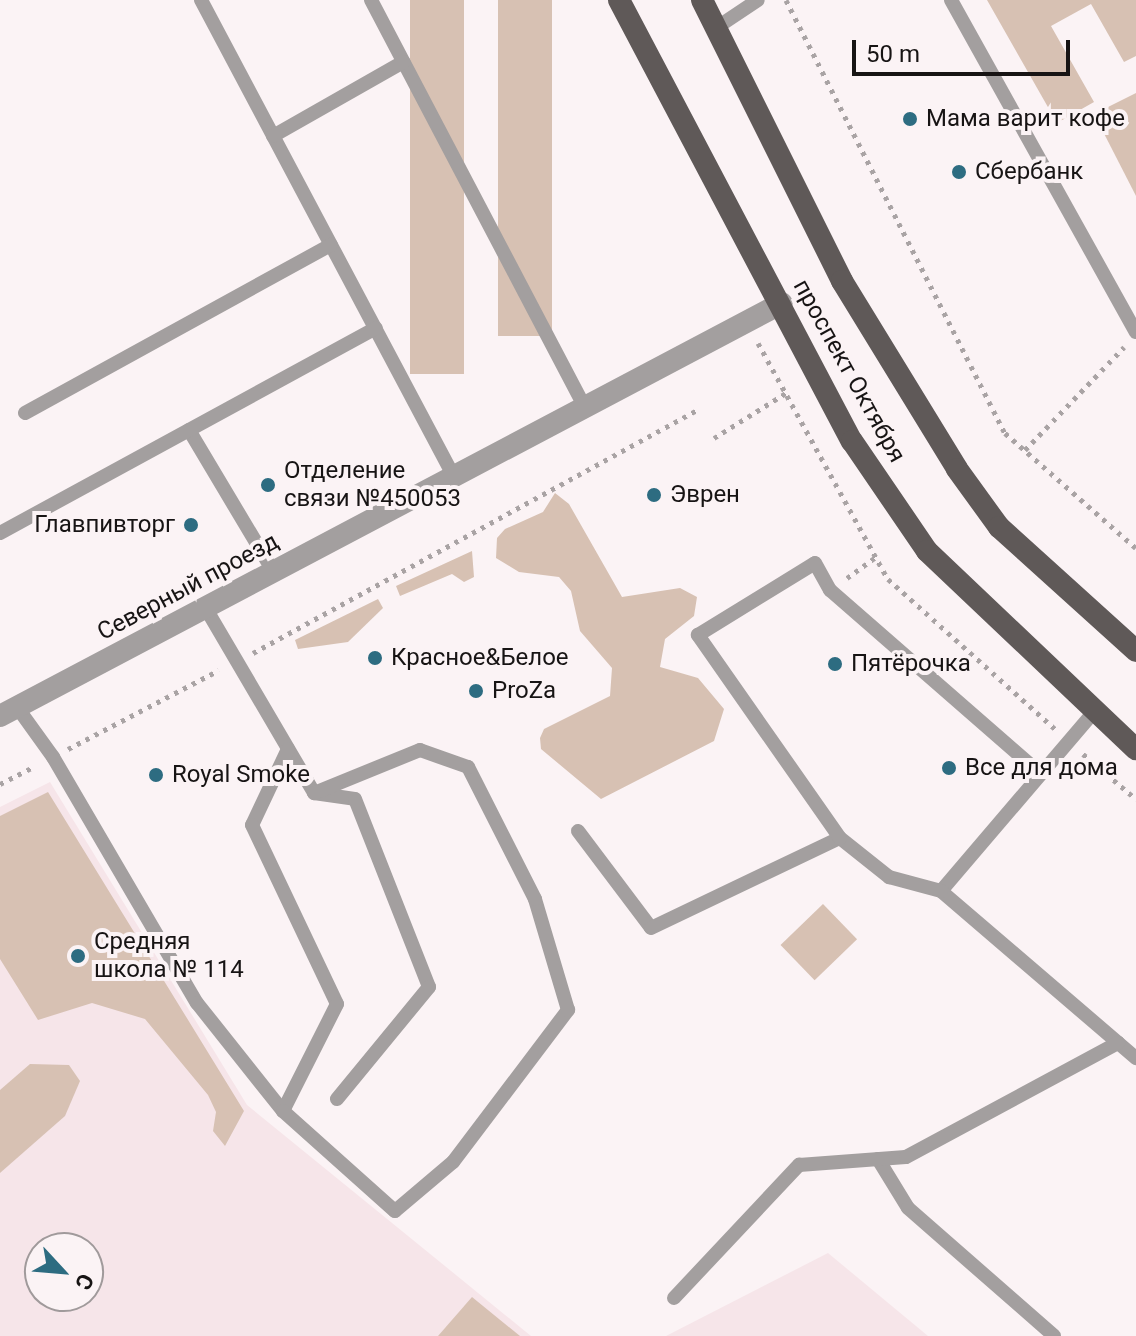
<!DOCTYPE html>
<meta charset="utf-8">
<style>
body{margin:0}
#map{position:relative;width:1136px;height:1336px;overflow:hidden;background:#fbf3f5;font-family:Roboto,sans-serif}
div>[style]{position:absolute}
[style*='--x']{left:calc(var(--x)*1px);top:calc(var(--y)*1px);width:calc(var(--w)*1px);rotate:calc(var(--a)*1deg)}
.built>*{inset:0;background:#f6e5e9}
.green>*{inset:0;background:#d7c1b3;transform-origin:0 0}
.path>*{height:5px;margin-top:-2.5px;transform-origin:0;background:repeating-linear-gradient(90deg,#a9a3a4 0 4px,transparent 0 10px)}
.service>*{height:14px;margin:-7px;padding:0 7px;transform-origin:7px;border-radius:7px;background:#a39f9f}
.minor>*{height:22px;margin:-11px;padding:0 11px;transform-origin:11px;border-radius:11px;background:#a39f9f}
.primary>*{height:22px;margin:-11px;padding:0 11px;transform-origin:11px;border-radius:11px;background:#5f5958}
.dots>*{width:22px;height:22px;translate:-50% -50%;box-sizing:border-box;border:4px solid #fbf3f5;border-radius:50%}
span{translate:-50% -50%;white-space:nowrap;text-align:center;line-height:1.15;-webkit-text-stroke:8px #fbf3f5;paint-order:stroke}
.poi-label{font-size:24px;color:#171414}
.left{translate:0 -50%;text-align:left}
.right{translate:-100% -50%;text-align:right}
.street-label{font-size:24px;color:#171414}
.north{position:absolute;left:24px;top:1232px;width:80px;height:80px;box-sizing:border-box;background:#fbf3f5;border:2px solid #a09a9b;border-radius:50%;rotate:116deg;font-size:22px;font-weight:700;line-height:32px;text-align:center;color:#171414}
.north::after{content:'';display:block;margin:auto;width:28px;height:36px;background:#2d6c81;clip-path:polygon(50% 0,100% 100%,50% 72%,0 100%)}
.scale{position:absolute;left:852px;top:40px;width:218px;height:36px;box-sizing:border-box;border:4px solid #171414;border-top:0;padding-left:10px;font-size:24px;line-height:28px;white-space:nowrap;color:#171414;-webkit-text-stroke:6px #fbf3f5;paint-order:stroke}
</style>
<div id="map">
<div class="built">
<div style="clip-path:polygon(evenodd,50px 782px,247px 1105px,531px 1336px,0 1336px,0 807px,50px 782px,40px 1248px,88px 1248px,88px 1296px,40px 1296px,40px 1248px)"></div>
<div style="clip-path:polygon(828px 1253px,928px 1336px,666px 1336px)"></div>
</div>
<div class="green">
<div style="left:410px;top:0;width:54px;height:374px"></div>
<div style="left:498px;top:0;width:54px;height:336px"></div>
<div style="clip-path:polygon(987px 0,1136px 0,1136px 56px,1124px 62px,1091px 4px,1051px 26px,1094px 102px,1057px 123px)"></div>
<div style="clip-path:polygon(1136px 93px,1136px 196px,1094px 114px)"></div>
<div style="clip-path:polygon(555px 493px,569px 504px,622px 597px,680px 588px,697px 597px,694px 616px,665px 639px,660px 667px,698px 678px,724px 709px,714px 741px,601px 799px,541px 749px,540px 738px,544px 729px,610px 696px,612px 668px,580px 631px,571px 591px,559px 577px,519px 572px,496px 558px,497px 538px,505px 529px,543px 512px)"></div>
<div style="clip-path:polygon(472px 551px,474px 577px,464px 582px,452px 574px,400px 596px,396px 586px)"></div>
<div style="clip-path:polygon(378px 599px,383px 608px,348px 642px,298px 649px,295px 640px)"></div>
<div style="clip-path:polygon(48px 792px,244px 1111px,225px 1146px,213px 1131px,216px 1112px,208px 1095px,145px 1019px,92px 1003px,38px 1020px,0 959px,0 816px)"></div>
<div style="left:823px;top:904px;width:49px;height:59px;rotate:46deg"></div>
<div style="clip-path:polygon(30px 1064px,69px 1065px,80px 1081px,65px 1116px,0 1173px,0 1090px)"></div>
<div style="clip-path:polygon(472px 1297px,520px 1336px,438px 1336px)"></div>
</div>
<div class="path">
<div style="--x:786;--y:0;--w:485;--a:63.2"></div>
<div style="--x:1005;--y:433;--w:174;--a:41.3"></div>
<div style="--x:758;--y:343;--w:269;--a:61.2"></div>
<div style="--x:888;--y:579;--w:224;--a:41.9"></div>
<div style="--x:714;--y:438;--w:85;--a:-32"></div>
<div style="--x:1025;--y:450;--w:143;--a:-46.1"></div>
<div style="--x:847;--y:578;--w:36;--a:-36"></div>
<div style="--x:253;--y:653;--w:506;--a:-28.69"></div>
<div style="--x:68;--y:749;--w:170;--a:-27.6"></div>
<div style="--x:1083;--y:754;--w:70;--a:40.3"></div>
<div style="--x:0;--y:784;--w:39;--a:-27"></div>
</div>
<div class="service">
<div style="--x:201;--y:0;--w:538;--a:62.05"></div>
<div style="--x:371;--y:0;--w:458;--a:62.3"></div>
<div style="--x:951;--y:0;--w:380;--a:60.9"></div>
<div style="--x:716;--y:28;--w:50;--a:-33.7"></div>
<div style="--x:273;--y:136;--w:150;--a:-29.6"></div>
<div style="--x:25;--y:413;--w:349;--a:-28.8"></div>
<div style="--x:189;--y:430;--w:164;--a:59.2"></div>
<div style="--x:0;--y:533;--w:428;--a:-28.6"></div>
<div style="--x:205;--y:607;--w:216;--a:59.6"></div>
<div style="--x:314;--y:793;--w:41;--a:8.3"></div>
<div style="--x:355;--y:799;--w:202;--a:68.5"></div>
<div style="--x:429;--y:987;--w:145;--a:129.4"></div>
<div style="--x:17;--y:707;--w:62;--a:54.2"></div>
<div style="--x:53;--y:757;--w:285;--a:59.7"></div>
<div style="--x:197;--y:1003;--w:138;--a:51.5"></div>
<div style="--x:1093;--y:713;--w:234;--a:130.5"></div>
<div style="--x:941;--y:891;--w:257;--a:40.6"></div>
<div style="--x:288;--y:749;--w:84;--a:115.3"></div>
<div style="--x:252;--y:825;--w:198;--a:64.6"></div>
<div style="--x:337;--y:1004;--w:120;--a:116.8"></div>
<div style="--x:283;--y:1111;--w:150;--a:41.8"></div>
<div style="--x:395;--y:1211;--w:76;--a:-40.2"></div>
<div style="--x:453;--y:1162;--w:191;--a:-52.9"></div>
<div style="--x:568;--y:1010;--w:116;--a:-106.6"></div>
<div style="--x:535;--y:899;--w:148;--a:-116.9"></div>
<div style="--x:468;--y:767;--w:51;--a:-160.5"></div>
<div style="--x:420;--y:750;--w:114;--a:157.9"></div>
<div style="--x:578;--y:831;--w:121;--a:53"></div>
<div style="--x:651;--y:928;--w:209;--a:-25.5"></div>
<div style="--x:840;--y:838;--w:63;--a:38.5"></div>
<div style="--x:889;--y:877;--w:54;--a:15.1"></div>
<div style="--x:840;--y:838;--w:248;--a:-125"></div>
<div style="--x:698;--y:635;--w:137;--a:-31.6"></div>
<div style="--x:815;--y:563;--w:31;--a:61"></div>
<div style="--x:830;--y:590;--w:279;--a:41.1"></div>
<div style="--x:878;--y:1159;--w:57;--a:58.5"></div>
<div style="--x:908;--y:1208;--w:194;--a:41.2"></div>
<div style="--x:674;--y:1298;--w:183;--a:-46.8"></div>
<div style="--x:799;--y:1165;--w:107;--a:-4.3"></div>
<div style="--x:906;--y:1157;--w:241;--a:-28.3"></div>
</div>
<div class="minor">
<div style="--x:0;--y:716;--w:884;--a:-27.84"></div>
</div>
<div class="primary">
<div style="--x:619;--y:0;--w:499;--a:62.2"></div>
<div style="--x:852;--y:441;--w:133;--a:55.7"></div>
<div style="--x:927;--y:551;--w:288;--a:43.5"></div>
<div style="--x:702;--y:0;--w:314;--a:63.5"></div>
<div style="--x:842;--y:281;--w:220;--a:58.5"></div>
<div style="--x:957;--y:469;--w:72;--a:54.1"></div>
<div style="--x:999;--y:527;--w:185;--a:42.1"></div>
</div>
<div class="dots">
<div style="left:910px;top:119px;background:#2d6c81"></div>
<div style="left:959px;top:172px;background:#2d6c81"></div>
<div style="left:268px;top:485px;background:#2d6c81"></div>
<div style="left:654px;top:495px;background:#2d6c81"></div>
<div style="left:191px;top:525px;background:#2d6c81"></div>
<div style="left:375px;top:658px;background:#2d6c81"></div>
<div style="left:835px;top:664px;background:#2d6c81"></div>
<div style="left:476px;top:691px;background:#2d6c81"></div>
<div style="left:949px;top:768px;background:#2d6c81"></div>
<div style="left:156px;top:775px;background:#2d6c81"></div>
<div style="left:78px;top:956px;background:#2d6c81"></div>
</div>
<div class="poi-label">
<span class="left" style="left:926px;top:119px">Мама варит кофе</span>
<span class="left" style="left:975px;top:172px">Сбербанк</span>
<span class="left" style="left:284px;top:485px">Отделение<br>связи №450053</span>
<span class="left" style="left:670px;top:495px">Эврен</span>
<span class="right" style="left:175px;top:525px">Главпивторг</span>
<span class="left" style="left:391px;top:658px">Красное&amp;Белое</span>
<span class="left" style="left:851px;top:664px">Пятёрочка</span>
<span class="left" style="left:492px;top:691px">ProZa</span>
<span class="left" style="left:965px;top:768px">Все для дома</span>
<span class="left" style="left:172px;top:775px">Royal Smoke</span>
<span class="left" style="left:94px;top:956px">Средняя<br>школа № 114</span>
</div>
<div class="street-label">
<span style="left:849px;top:371px;rotate:61deg">проспект Октября</span>
<span style="left:188px;top:587px;rotate:-28deg">Северный проезд</span>
</div>
<div class="north">С</div>
<div class="scale">50 m</div>
</div>
